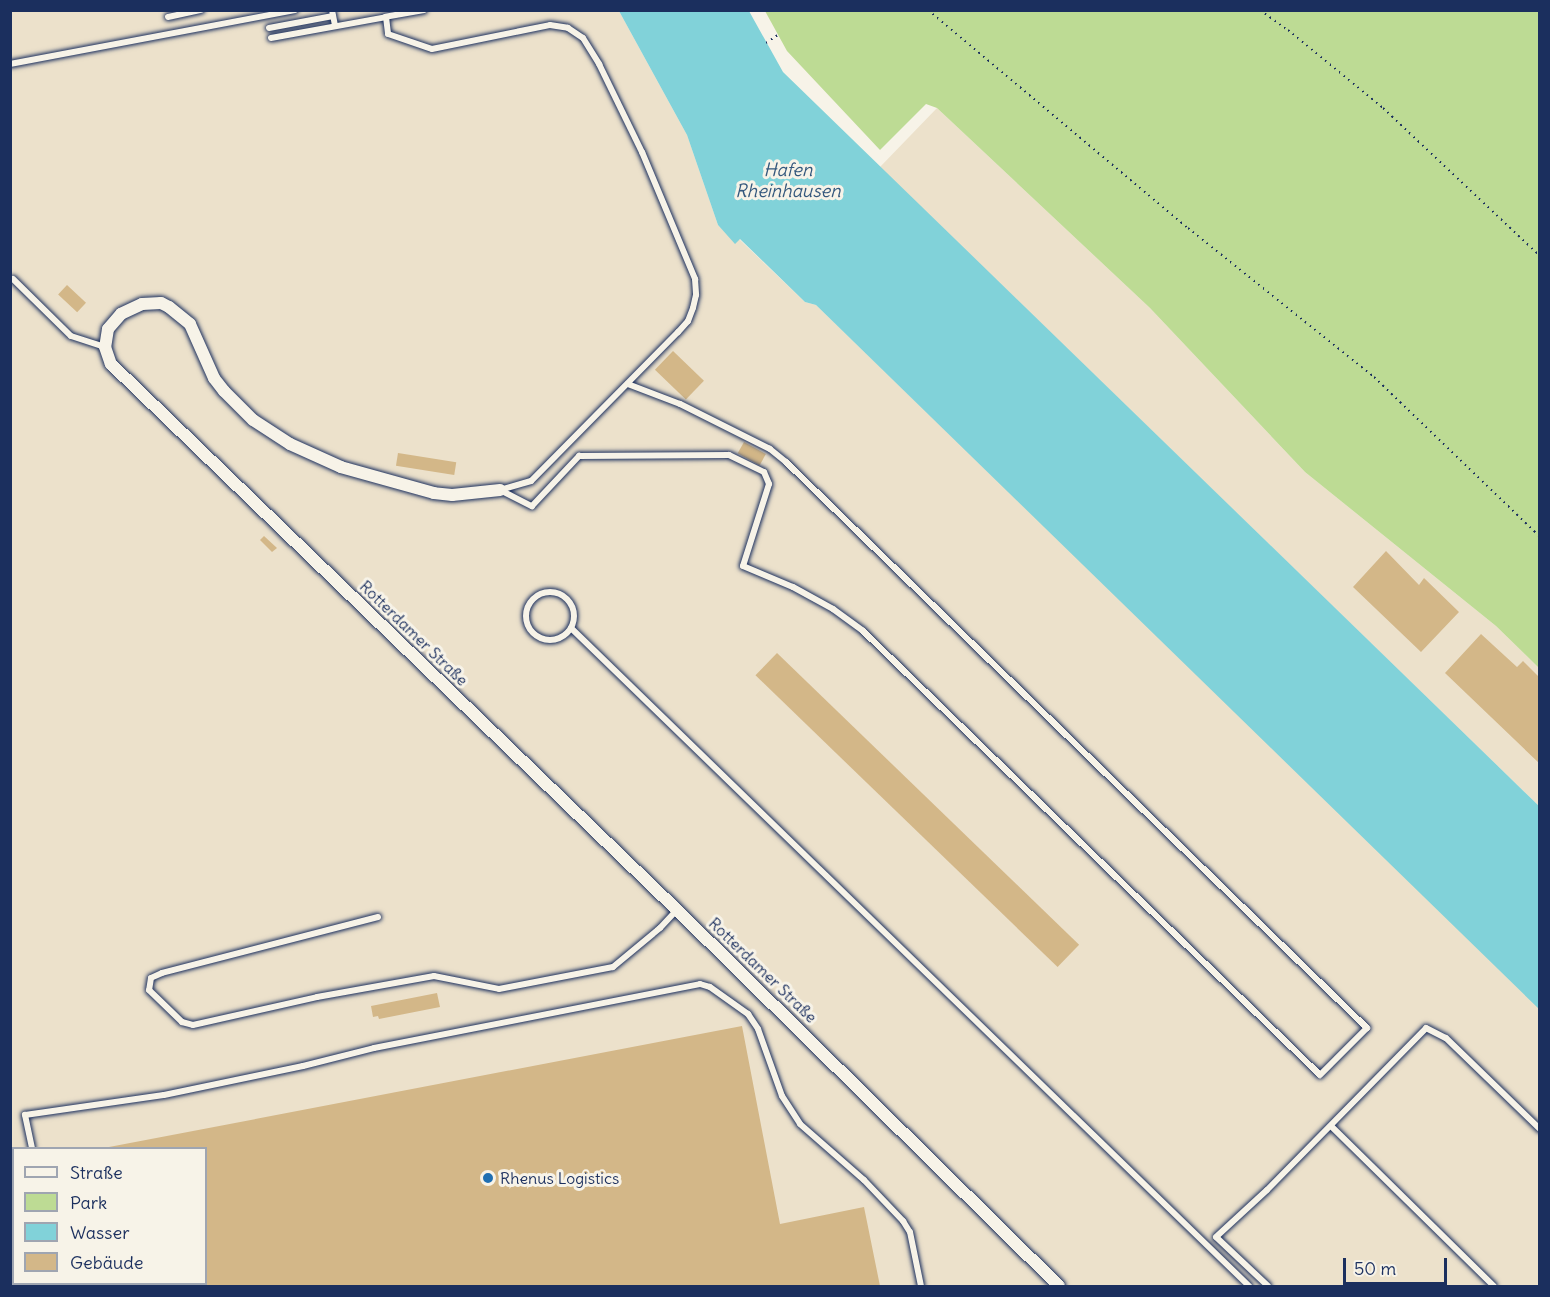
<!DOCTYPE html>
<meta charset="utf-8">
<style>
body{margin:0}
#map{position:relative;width:1550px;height:1297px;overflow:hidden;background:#f7f3e8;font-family:Delius,sans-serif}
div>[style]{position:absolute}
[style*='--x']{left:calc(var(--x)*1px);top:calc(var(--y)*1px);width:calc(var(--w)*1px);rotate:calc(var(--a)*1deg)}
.built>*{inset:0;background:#ece1cb}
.green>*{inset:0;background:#bddb94}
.water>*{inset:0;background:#81d2d9}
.building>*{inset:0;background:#d3b788;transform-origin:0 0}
.path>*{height:2px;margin-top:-1px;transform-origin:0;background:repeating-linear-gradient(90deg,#1b2f5e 0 1.5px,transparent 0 6px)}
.roads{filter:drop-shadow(0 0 2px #1b2f5e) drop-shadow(0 0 2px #1b2f5e)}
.lane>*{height:6px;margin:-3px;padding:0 3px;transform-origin:3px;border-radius:3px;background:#f7f3e8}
.lane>.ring{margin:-3px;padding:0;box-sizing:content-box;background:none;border:6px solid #f7f3e8;border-radius:50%}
.street>*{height:12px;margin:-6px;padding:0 6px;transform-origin:6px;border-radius:6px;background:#f7f3e8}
.dots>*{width:16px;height:16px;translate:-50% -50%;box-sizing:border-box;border:3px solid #f7f3e8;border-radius:50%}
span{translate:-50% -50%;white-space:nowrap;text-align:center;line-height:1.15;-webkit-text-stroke:6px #f7f3e8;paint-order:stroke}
.street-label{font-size:16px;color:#1b2f5e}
.poi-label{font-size:16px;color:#1b2f5e}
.left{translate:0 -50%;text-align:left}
.water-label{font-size:18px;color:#34587d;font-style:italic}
.frame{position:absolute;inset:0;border:12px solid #1b2f5e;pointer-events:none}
.legend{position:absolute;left:12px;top:1147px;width:195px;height:138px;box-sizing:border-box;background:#f7f3e8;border:2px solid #9fa5b1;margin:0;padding:8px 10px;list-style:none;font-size:18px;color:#1b2f5e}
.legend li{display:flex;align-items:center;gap:12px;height:30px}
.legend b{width:30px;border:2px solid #9fa5b1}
.scale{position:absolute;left:1343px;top:1258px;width:104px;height:27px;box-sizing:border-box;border:3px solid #1b2f5e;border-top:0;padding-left:8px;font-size:18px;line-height:21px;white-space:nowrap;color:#1b2f5e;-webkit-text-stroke:4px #f7f3e8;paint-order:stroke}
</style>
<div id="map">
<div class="built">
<div style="clip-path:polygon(evenodd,10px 11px,619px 11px,687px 135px,718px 225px,735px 243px,739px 239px,805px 302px,816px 305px,1539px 1006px,1539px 1286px,11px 1286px,10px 11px,14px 1148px,206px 1148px,206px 1284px,14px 1284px,14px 1148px)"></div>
<div style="clip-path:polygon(937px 108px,1150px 308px,1305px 472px,1496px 626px,1539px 668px,1539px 806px,880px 167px)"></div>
</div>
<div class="green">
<div style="clip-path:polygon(765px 11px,1539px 11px,1539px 668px,1496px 626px,1305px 472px,1150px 308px,937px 108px,926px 104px,880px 150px,787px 51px)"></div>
</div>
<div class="water">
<div style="clip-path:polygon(619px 11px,749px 11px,783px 72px,1539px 806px,1539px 1009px,816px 305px,805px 302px,740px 239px,735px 244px,718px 225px,687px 135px)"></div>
</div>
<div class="building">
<div style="left:67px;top:285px;width:26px;height:13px;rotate:43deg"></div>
<div style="left:673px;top:351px;width:43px;height:26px;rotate:44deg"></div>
<div style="left:744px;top:442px;width:25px;height:13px;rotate:29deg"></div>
<div style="left:398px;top:453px;width:59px;height:13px;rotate:9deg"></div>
<div style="clip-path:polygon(264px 536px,277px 548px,272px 552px,260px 540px)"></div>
<div style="clip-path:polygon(1386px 551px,1419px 585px,1424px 578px,1459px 612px,1421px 652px,1353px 587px)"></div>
<div style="clip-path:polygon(1481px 634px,1517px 667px,1523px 661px,1540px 678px,1540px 764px,1445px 673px)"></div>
<div style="left:777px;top:653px;width:420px;height:31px;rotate:44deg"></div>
<div style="clip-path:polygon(437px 993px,440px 1007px,379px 1019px,378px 1016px,373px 1017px,371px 1006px)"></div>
<div style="clip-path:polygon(742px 1026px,780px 1224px,864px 1207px,880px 1286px,96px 1286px,95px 1284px,206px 1284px,206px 1148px,109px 1147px)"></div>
</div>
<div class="path">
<div style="--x:928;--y:10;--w:339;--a:40"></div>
<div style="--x:1188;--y:228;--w:238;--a:38.7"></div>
<div style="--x:1374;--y:377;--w:231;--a:43.9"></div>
<div style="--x:1260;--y:10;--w:34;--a:36"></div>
<div style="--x:1288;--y:30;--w:123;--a:39.4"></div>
<div style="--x:1383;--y:108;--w:216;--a:43.3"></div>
<div style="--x:766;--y:43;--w:14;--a:-34"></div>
</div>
<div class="roads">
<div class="lane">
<div style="--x:332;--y:10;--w:16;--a:79"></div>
<div style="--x:424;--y:10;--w:39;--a:170"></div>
<div style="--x:386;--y:17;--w:17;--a:83"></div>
<div style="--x:388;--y:34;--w:46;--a:18.8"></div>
<div style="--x:432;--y:49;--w:120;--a:-11.5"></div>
<div style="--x:550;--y:25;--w:18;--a:9"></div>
<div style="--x:568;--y:28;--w:18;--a:34"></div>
<div style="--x:583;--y:38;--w:31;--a:58"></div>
<div style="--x:599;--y:64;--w:98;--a:64"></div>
<div style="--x:642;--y:152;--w:138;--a:67.3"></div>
<div style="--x:695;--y:279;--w:16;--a:86"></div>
<div style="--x:696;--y:295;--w:13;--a:103"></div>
<div style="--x:693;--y:308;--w:14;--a:111"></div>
<div style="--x:688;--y:321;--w:15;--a:132"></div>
<div style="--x:678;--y:332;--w:209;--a:134.6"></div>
<div style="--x:531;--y:481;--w:32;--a:164"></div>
<div style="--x:168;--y:17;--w:34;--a:-12"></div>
<div style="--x:269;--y:28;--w:65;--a:-10.6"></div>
<div style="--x:271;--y:38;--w:117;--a:-10.3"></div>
<div style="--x:10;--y:64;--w:290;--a:-10.7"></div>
<div style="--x:13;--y:279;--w:81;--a:44.5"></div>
<div style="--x:71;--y:336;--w:36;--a:18"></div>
<div style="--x:500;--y:490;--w:36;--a:27"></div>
<div style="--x:532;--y:506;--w:69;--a:-46.8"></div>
<div style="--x:579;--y:456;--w:150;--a:-0.4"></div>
<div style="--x:729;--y:455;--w:39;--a:26"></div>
<div style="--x:764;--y:472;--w:13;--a:67"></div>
<div style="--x:769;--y:484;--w:86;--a:107.6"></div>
<div style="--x:743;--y:566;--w:54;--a:22.8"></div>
<div style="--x:793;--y:587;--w:46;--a:28.8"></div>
<div style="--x:833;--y:609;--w:37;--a:36"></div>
<div style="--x:863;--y:631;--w:637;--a:44.17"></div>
<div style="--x:1320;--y:1075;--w:66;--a:-45"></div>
<div style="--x:1367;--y:1028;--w:811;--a:-135.75"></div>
<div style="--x:786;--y:462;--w:21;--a:-141"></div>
<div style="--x:770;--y:449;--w:101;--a:-153.4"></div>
<div style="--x:680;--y:404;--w:56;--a:-159"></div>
<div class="ring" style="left:526px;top:592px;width:42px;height:42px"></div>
<div style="--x:571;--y:628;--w:945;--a:44.14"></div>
<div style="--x:378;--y:917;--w:223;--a:165.5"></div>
<div style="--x:162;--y:973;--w:12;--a:156"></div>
<div style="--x:151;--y:978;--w:12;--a:99"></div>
<div style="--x:149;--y:990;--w:46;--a:44.1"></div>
<div style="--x:182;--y:1022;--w:11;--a:15"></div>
<div style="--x:193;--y:1025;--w:127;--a:-12.7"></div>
<div style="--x:317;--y:997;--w:119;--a:-10.2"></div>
<div style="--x:434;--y:976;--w:66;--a:11.3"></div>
<div style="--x:499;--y:989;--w:116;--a:-10.9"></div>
<div style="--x:613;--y:967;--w:61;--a:-39.7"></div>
<div style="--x:660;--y:928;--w:25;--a:-47"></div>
<div style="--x:1331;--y:1126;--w:228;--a:44.5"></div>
<div style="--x:32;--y:1148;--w:34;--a:-102"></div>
<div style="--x:25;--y:1115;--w:140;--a:-8.2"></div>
<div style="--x:164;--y:1095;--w:142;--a:-11.8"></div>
<div style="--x:303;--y:1066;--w:73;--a:-14.2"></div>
<div style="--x:374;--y:1048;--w:332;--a:-11.1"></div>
<div style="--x:700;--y:984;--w:10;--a:17"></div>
<div style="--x:710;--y:987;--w:47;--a:35.4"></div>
<div style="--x:748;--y:1014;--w:18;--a:56"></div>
<div style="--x:758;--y:1029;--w:71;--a:70.3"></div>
<div style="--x:782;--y:1096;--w:33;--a:57"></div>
<div style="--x:800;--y:1124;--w:85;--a:41.2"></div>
<div style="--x:864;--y:1180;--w:57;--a:46.4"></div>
<div style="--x:903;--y:1221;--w:13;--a:58"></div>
<div style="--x:910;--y:1232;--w:55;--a:78.5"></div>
<div style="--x:60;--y:1284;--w:2;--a:63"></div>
<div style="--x:1268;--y:1286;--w:71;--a:-136.7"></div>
<div style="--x:1216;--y:1237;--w:69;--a:-42.7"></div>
<div style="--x:1267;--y:1190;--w:227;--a:-45.5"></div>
<div style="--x:1426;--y:1028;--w:22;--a:27"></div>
<div style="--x:1446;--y:1038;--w:131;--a:44.1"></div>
</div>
<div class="street">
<div style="--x:500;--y:490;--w:48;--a:174.1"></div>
<div style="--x:452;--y:495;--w:18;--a:-174"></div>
<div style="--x:434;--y:493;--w:97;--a:-164.4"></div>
<div style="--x:341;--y:467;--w:56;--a:-155.7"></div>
<div style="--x:290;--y:444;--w:44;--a:-147"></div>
<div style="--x:253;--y:420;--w:41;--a:-135"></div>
<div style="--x:224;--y:391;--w:16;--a:-128"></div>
<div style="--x:214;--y:378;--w:59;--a:-114"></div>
<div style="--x:190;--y:324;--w:27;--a:-141"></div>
<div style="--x:169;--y:307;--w:9;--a:-153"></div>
<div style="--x:161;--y:303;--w:19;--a:177"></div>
<div style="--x:142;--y:304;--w:23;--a:155"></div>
<div style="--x:121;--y:314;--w:20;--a:131"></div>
<div style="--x:108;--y:329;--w:18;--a:99"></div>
<div style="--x:105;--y:347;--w:18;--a:71"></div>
<div style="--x:111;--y:364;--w:786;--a:43.97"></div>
<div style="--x:677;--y:910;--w:536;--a:44.55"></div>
</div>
</div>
<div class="dots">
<div style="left:488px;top:1178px;background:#1f6fb2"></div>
</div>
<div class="street-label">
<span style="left:414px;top:633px;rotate:44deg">Rotterdamer Straße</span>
<span style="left:763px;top:970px;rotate:44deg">Rotterdamer Straße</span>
</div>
<div class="poi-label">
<span class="left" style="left:500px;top:1178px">Rhenus Logistics</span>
</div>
<div class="water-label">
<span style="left:788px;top:181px">Hafen<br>Rheinhausen</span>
</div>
<div class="frame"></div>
<ul class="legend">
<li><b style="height:8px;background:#f7f3e8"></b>Straße</li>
<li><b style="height:16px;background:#bddb94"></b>Park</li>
<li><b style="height:16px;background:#81d2d9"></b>Wasser</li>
<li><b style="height:16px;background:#d3b788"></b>Gebäude</li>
</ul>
<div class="scale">50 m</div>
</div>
